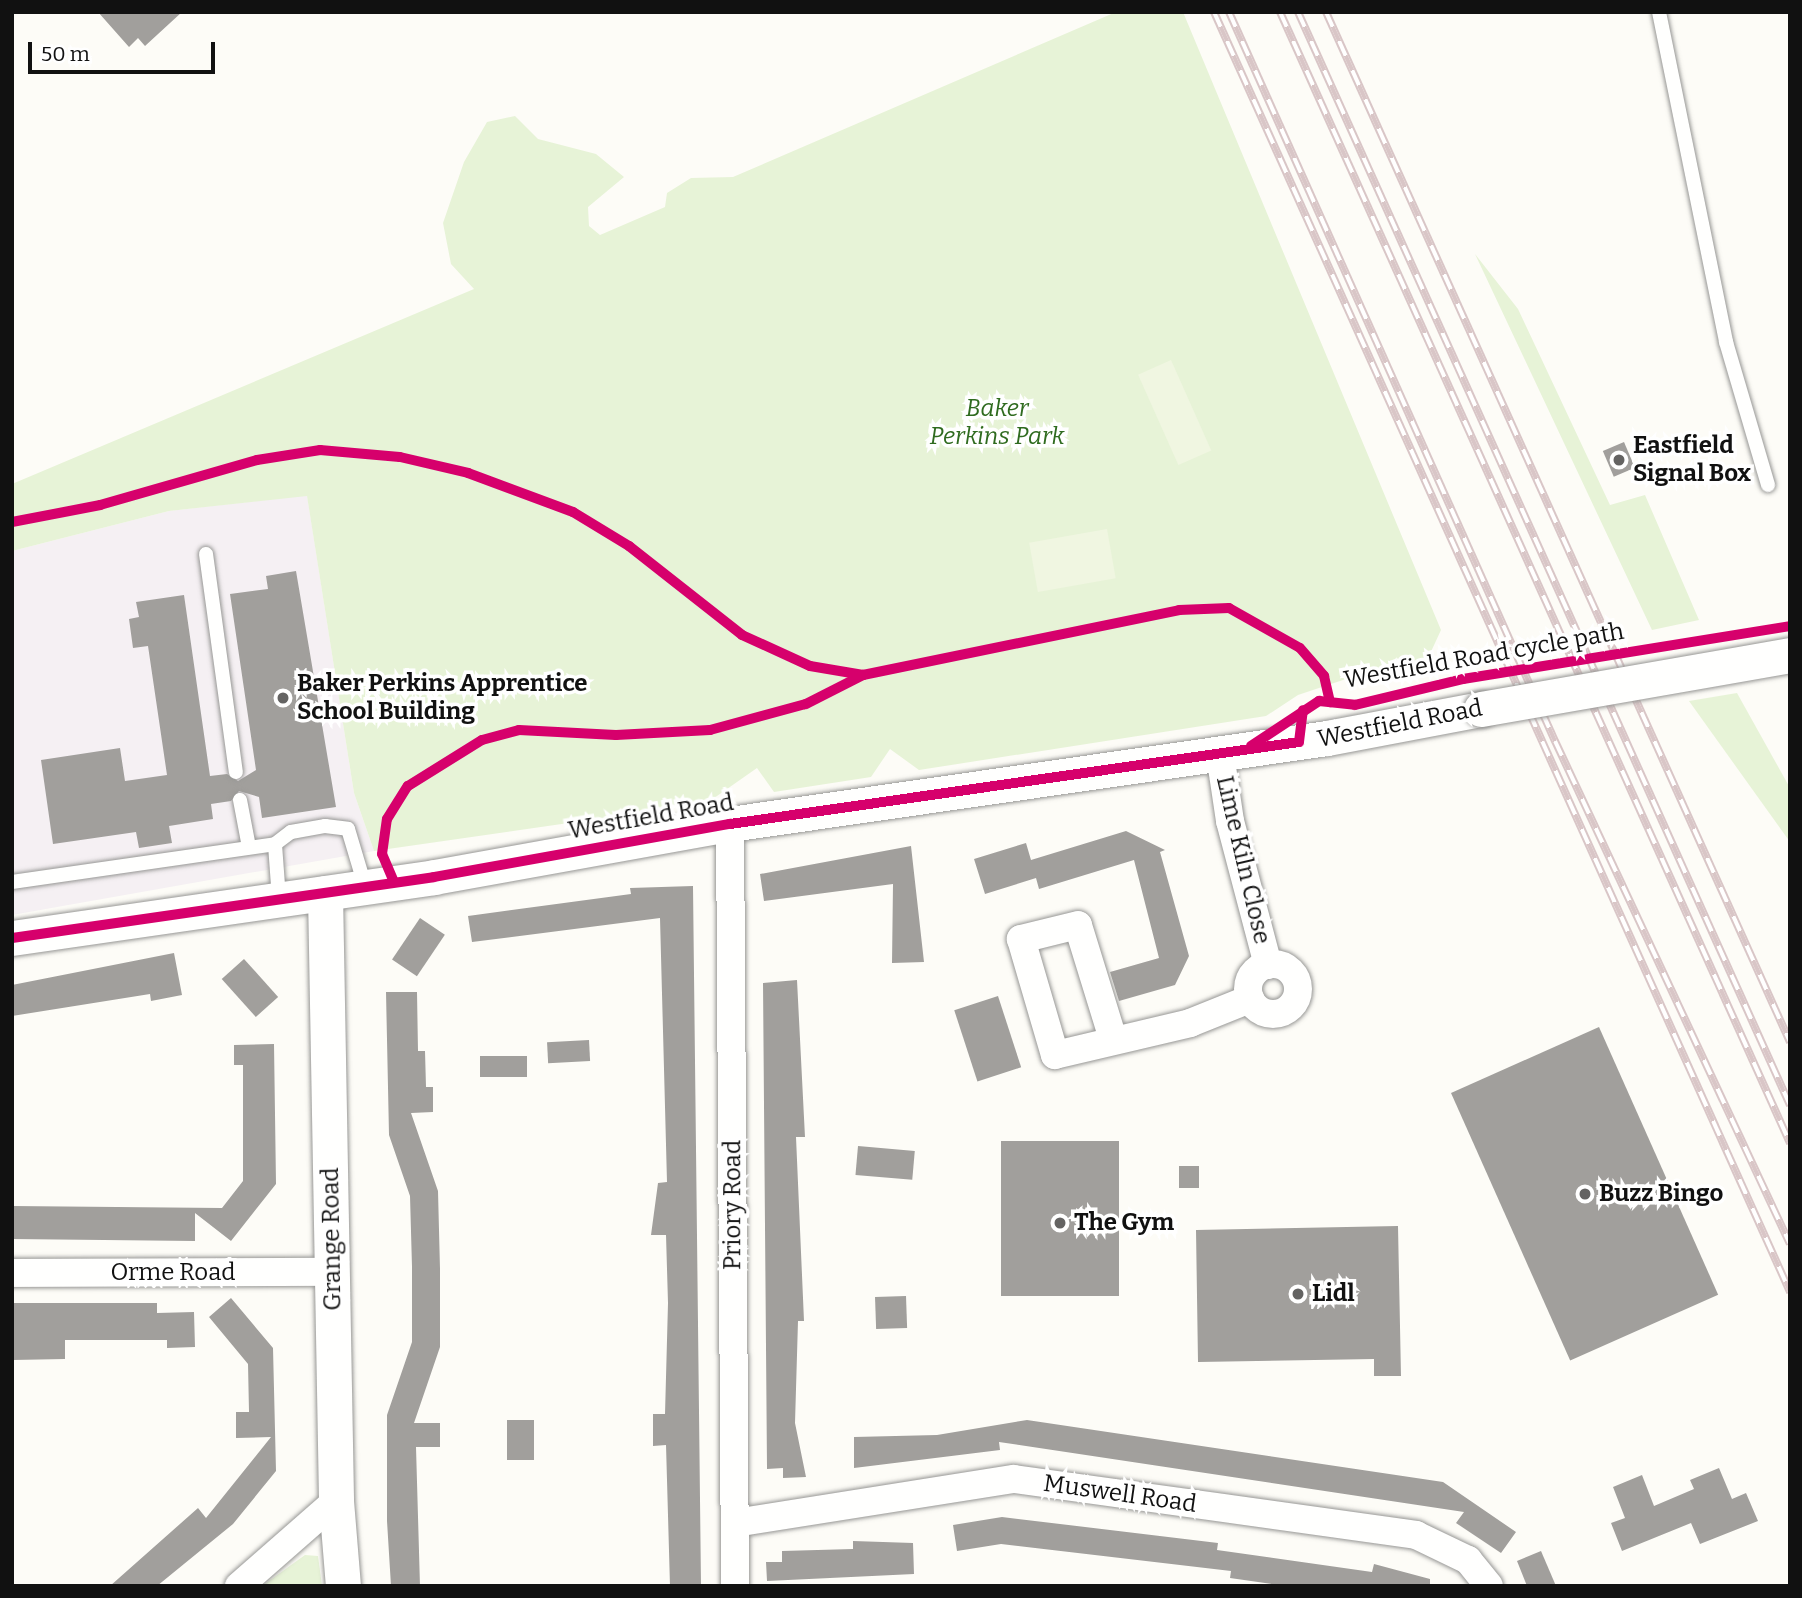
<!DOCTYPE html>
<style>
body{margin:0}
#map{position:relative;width:1802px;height:1598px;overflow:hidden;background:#fdfcf7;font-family:Bitter,serif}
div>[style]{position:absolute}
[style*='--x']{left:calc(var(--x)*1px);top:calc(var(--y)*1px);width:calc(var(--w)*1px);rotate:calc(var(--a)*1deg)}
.industrial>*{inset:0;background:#f5f0f3}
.green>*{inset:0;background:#e7f3d7}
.pitch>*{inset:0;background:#f0f6e1;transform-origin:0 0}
.building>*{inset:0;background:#a19f9c;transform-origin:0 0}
.roads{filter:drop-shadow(0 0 2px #979795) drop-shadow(0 0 2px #979795)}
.service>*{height:14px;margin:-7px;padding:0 7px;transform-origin:7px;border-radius:7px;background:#fffffe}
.minor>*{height:28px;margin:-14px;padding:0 14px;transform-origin:14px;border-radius:14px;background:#fffffe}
.minor>.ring{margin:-14px;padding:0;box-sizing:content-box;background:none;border:28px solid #fffffe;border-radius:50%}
.tertiary>*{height:35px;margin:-17.5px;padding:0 17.5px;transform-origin:17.5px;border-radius:17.5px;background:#fffffe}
.rail>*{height:8px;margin-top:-4px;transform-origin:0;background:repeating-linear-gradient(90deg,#fff 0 16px,#d9c6c7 0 32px);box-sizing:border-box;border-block:2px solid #d9c6c7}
.bridges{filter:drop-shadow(0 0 2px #979795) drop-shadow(0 0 2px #979795)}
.tertiary-bridge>*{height:35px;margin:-17.5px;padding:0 17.5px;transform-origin:17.5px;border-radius:17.5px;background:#fffffe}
.cycleway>*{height:10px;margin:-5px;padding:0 5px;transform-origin:5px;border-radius:5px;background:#d6006c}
.dots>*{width:19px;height:19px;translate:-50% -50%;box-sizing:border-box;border:4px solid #fff;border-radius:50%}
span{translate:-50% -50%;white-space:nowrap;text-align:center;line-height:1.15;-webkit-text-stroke:7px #fff;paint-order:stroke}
.park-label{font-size:24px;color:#2f6b1f;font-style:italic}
.poi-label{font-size:24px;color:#111;font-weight:700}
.left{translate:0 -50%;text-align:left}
.street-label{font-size:24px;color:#111}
.frame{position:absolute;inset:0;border:14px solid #111;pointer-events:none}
.scale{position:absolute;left:28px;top:42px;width:187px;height:32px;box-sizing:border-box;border:4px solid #111;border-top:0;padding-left:9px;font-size:21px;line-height:24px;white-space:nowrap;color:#111;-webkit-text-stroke:5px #fff;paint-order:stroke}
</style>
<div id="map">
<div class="industrial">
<div style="clip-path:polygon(307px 495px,354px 793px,374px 851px,12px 915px,12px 551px,169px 511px)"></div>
</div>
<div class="green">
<div style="clip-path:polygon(1116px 12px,1183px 12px,1441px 630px,1429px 656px,1356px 684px,1352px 677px,1298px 695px,1266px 716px,919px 770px,890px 749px,871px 777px,774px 792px,757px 768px,707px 803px,374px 851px,354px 793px,307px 496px,169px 511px,12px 551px,12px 484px,474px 289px,451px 264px,443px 223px,464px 162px,487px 122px,515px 116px,538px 139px,596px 154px,624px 177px,588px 207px,589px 226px,600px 235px,665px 207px,667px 193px,691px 178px,733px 177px)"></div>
<div style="clip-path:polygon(1475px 254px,1518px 309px,1610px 505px,1645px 495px,1699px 620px,1652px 630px)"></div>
<div style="clip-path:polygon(1737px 693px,1790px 788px,1790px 842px,1689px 701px)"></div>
<div style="clip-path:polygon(305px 1555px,318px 1556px,322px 1586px,262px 1586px)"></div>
</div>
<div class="pitch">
<div style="left:1171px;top:360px;width:99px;height:36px;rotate:66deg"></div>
<div style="left:1107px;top:529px;width:50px;height:79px;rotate:80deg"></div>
</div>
<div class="building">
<div style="clip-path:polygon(98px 12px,182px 12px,145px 46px,138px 38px,129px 47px)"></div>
<div style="left:1624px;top:442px;width:28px;height:23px;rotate:67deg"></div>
<div style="clip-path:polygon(296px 571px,336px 807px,262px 818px,259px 797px,239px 791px,231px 801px,211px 804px,213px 819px,169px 826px,172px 843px,139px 848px,136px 832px,53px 844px,41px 760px,120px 748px,125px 781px,167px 775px,148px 646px,133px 648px,129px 619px,139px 617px,136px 602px,184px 595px,210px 776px,227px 774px,238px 781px,256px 770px,230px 594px,268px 589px,266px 576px)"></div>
<div style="clip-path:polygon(1126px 831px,1165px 850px,1160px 852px,1189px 956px,1175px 985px,1119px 1001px,1110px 972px,1159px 958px,1134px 860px,1039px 889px,1036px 878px,985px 894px,974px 859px,1026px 843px,1031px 860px)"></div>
<div style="clip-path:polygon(911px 846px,924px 962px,892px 963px,893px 884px,764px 901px,760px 874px)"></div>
<div style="clip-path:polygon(693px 886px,701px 1586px,670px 1586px,666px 1445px,653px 1446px,653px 1414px,665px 1414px,668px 1303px,666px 1235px,651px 1235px,658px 1183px,667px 1182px,660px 918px,472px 942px,468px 916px,631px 894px,630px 888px)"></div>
<div style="left:420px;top:918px;width:30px;height:50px;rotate:34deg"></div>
<div style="clip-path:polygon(174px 953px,182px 995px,151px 1001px,150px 994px,12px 1016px,12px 985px)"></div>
<div style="left:244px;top:959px;width:51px;height:30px;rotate:48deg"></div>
<div style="clip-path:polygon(797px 980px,805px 1137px,796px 1137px,804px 1321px,798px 1321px,795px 1423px,806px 1477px,783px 1478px,783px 1468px,767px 1469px,763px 983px)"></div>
<div style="clip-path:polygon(386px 992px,417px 992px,418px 1051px,425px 1051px,426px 1087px,433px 1087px,433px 1112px,411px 1113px,438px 1191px,440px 1269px,440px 1347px,414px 1423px,440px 1423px,440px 1447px,416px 1447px,420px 1586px,391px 1586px,387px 1521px,387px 1415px,412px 1342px,412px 1267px,410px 1196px,389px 1135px)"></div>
<div style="left:998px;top:996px;width:75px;height:46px;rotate:72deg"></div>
<div style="left:1599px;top:1027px;width:293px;height:162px;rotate:66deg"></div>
<div style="left:589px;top:1040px;width:21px;height:42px;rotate:87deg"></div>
<div style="clip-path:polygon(274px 1044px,276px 1184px,231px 1241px,195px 1213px,195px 1241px,12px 1239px,12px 1206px,222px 1208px,243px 1181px,243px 1065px,234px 1065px,234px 1045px)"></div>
<div style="left:527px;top:1056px;width:21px;height:47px;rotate:90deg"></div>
<div style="left:1001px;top:1141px;width:118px;height:155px"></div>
<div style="left:858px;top:1146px;width:57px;height:29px;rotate:5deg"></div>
<div style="left:1179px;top:1166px;width:20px;height:22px"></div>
<div style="clip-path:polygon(1398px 1226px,1401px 1376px,1374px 1376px,1374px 1359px,1198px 1362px,1196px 1230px)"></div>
<div style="left:906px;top:1296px;width:32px;height:31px;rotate:88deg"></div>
<div style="clip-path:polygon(231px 1298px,273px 1348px,276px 1471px,233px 1524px,157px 1586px,110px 1586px,198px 1508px,206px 1518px,271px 1437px,236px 1438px,236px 1412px,249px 1412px,248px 1364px,209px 1317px)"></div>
<div style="clip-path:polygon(12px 1303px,157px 1303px,157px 1313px,194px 1312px,195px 1347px,167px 1348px,167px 1340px,65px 1340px,65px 1359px,13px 1360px)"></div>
<div style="left:507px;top:1420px;width:27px;height:40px"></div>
<div style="clip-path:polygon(1027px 1420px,1443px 1482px,1516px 1532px,1501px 1553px,1456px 1523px,1464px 1512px,999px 1442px,1000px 1450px,854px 1468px,854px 1437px,937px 1435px)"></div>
<div style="clip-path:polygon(1719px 1468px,1732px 1499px,1746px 1493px,1758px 1521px,1700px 1544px,1691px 1523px,1622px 1551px,1611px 1523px,1625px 1518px,1613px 1487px,1642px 1475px,1654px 1506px,1694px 1489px,1690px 1480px)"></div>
<div style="clip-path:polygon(1002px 1517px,1218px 1543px,1217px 1550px,1372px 1572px,1374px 1564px,1430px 1579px,1430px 1586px,1285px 1586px,1230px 1578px,1231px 1571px,1001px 1544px,957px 1551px,953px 1525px)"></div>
<div style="clip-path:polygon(853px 1541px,913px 1543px,914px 1574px,767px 1581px,766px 1562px,782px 1562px,782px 1551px,853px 1549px)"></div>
<div style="clip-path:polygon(1541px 1551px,1556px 1586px,1527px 1586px,1517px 1561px)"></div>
</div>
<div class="roads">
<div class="service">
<div style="--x:1659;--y:12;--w:337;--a:78.5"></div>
<div style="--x:1726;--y:342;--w:149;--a:73.6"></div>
<div style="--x:206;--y:554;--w:220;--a:82.2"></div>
<div style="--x:240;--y:800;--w:48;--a:79.2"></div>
<div style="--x:12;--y:882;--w:266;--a:-8.2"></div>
<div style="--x:279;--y:899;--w:55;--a:-94.2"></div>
<div style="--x:275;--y:844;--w:20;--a:-37"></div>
<div style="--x:291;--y:832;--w:35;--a:-10"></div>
<div style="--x:325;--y:826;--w:23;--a:7"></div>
<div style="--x:348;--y:829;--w:59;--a:73.4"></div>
</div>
<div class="minor">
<div style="--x:1220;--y:754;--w:68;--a:81.5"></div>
<div style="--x:1230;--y:821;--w:149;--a:75.2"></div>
<div style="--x:730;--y:824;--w:762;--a:89.62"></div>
<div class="ring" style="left:1248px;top:964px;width:22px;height:22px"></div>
<div style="--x:1113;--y:1039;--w:119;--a:-107.1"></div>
<div style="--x:1078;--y:925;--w:59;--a:166.2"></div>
<div style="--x:1021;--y:939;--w:121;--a:73.7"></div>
<div style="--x:1055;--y:1055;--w:139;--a:-13.3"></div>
<div style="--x:1190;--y:1023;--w:65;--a:-21.8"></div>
<div style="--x:12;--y:1273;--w:321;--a:-0.2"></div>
<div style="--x:735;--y:1523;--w:282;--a:-9"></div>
<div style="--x:1014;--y:1479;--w:406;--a:7.9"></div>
<div style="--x:1416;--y:1535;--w:58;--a:25.7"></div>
<div style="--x:1468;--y:1560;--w:33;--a:51"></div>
<div style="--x:239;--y:1586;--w:129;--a:-41.2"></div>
</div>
<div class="tertiary">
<div style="--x:325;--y:893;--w:608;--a:88.96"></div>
<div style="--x:336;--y:1501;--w:85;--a:85.3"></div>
<div style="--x:12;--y:938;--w:426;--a:-8.2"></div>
<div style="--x:434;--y:877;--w:301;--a:-10.2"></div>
<div style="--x:730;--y:824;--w:603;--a:-8.2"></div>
<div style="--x:1327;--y:738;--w:157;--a:-10.7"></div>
</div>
</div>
<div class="rail">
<div style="--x:1214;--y:12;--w:1404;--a:65.77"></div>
<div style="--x:1229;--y:12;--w:799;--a:65.91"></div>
<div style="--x:1555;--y:741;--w:555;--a:64.96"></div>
<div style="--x:1280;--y:12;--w:1241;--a:65.73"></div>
<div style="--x:1298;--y:12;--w:1199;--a:65.77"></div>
<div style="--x:1326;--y:12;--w:1130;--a:65.75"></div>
</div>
<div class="bridges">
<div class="tertiary-bridge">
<div style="--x:1481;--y:709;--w:314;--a:-9.9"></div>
</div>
</div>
<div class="cycleway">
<div style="--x:12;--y:522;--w:90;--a:-10.9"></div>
<div style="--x:100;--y:505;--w:163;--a:-16"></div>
<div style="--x:257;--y:460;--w:64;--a:-9"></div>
<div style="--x:320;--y:450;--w:80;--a:5"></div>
<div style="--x:400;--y:457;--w:70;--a:13.2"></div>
<div style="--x:468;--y:473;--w:112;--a:20.4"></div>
<div style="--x:573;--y:512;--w:66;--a:31.3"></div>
<div style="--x:629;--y:546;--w:144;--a:38.2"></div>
<div style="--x:742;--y:635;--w:75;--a:24.5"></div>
<div style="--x:810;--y:666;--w:54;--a:9.6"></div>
<div style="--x:863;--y:675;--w:323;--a:-11.6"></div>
<div style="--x:1179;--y:610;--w:50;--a:-2.3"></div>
<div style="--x:1229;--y:608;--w:81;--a:29.4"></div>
<div style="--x:1300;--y:648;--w:37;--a:49"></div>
<div style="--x:1324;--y:676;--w:27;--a:77"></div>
<div style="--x:1251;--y:746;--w:82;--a:-33.5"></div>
<div style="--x:1319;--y:701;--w:36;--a:6"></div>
<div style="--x:1355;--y:705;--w:111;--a:-13.5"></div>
<div style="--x:1463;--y:679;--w:331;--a:-9.2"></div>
<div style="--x:394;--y:882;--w:30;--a:-113"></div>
<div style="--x:382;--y:854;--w:35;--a:-82"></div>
<div style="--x:387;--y:819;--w:39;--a:-58"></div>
<div style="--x:408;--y:786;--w:87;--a:-31.9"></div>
<div style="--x:482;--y:740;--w:38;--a:-15"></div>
<div style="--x:519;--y:730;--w:97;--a:3"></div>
<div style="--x:616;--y:735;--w:94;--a:-3"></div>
<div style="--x:710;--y:730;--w:99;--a:-15.2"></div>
<div style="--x:806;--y:704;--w:64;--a:-27"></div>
<div style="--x:12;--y:938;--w:426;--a:-8.2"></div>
<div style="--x:434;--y:877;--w:301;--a:-10.2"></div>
<div style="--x:730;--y:824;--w:575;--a:-8.2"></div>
<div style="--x:1299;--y:742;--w:32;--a:-83"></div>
</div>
<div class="dots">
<div style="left:1619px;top:460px;background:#646362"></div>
<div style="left:283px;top:698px;background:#646362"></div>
<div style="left:1585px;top:1194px;background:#646362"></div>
<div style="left:1060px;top:1223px;background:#646362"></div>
<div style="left:1298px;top:1294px;background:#646362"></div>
</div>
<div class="park-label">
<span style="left:997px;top:423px">Baker<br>Perkins Park</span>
</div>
<div class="poi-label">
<span class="left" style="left:1633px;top:460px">Eastfield<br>Signal Box</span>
<span class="left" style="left:297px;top:698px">Baker Perkins Apprentice<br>School Building</span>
<span class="left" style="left:1599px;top:1194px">Buzz Bingo</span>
<span class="left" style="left:1074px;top:1223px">The Gym</span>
<span class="left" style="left:1312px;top:1294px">Lidl</span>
</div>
<div class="street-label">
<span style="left:1484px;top:656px;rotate:-10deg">Westfield Road cycle path</span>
<span style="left:1400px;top:724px;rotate:-11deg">Westfield Road</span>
<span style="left:651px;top:817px;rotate:-10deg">Westfield Road</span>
<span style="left:1243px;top:860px;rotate:77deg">Lime Kiln Close</span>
<span style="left:733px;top:1205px;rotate:-90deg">Priory Road</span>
<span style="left:332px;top:1239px;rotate:-91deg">Grange Road</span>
<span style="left:173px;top:1273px">Orme Road</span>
<span style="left:1120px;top:1494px;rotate:8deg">Muswell Road</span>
</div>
<div class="frame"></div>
<div class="scale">50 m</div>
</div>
